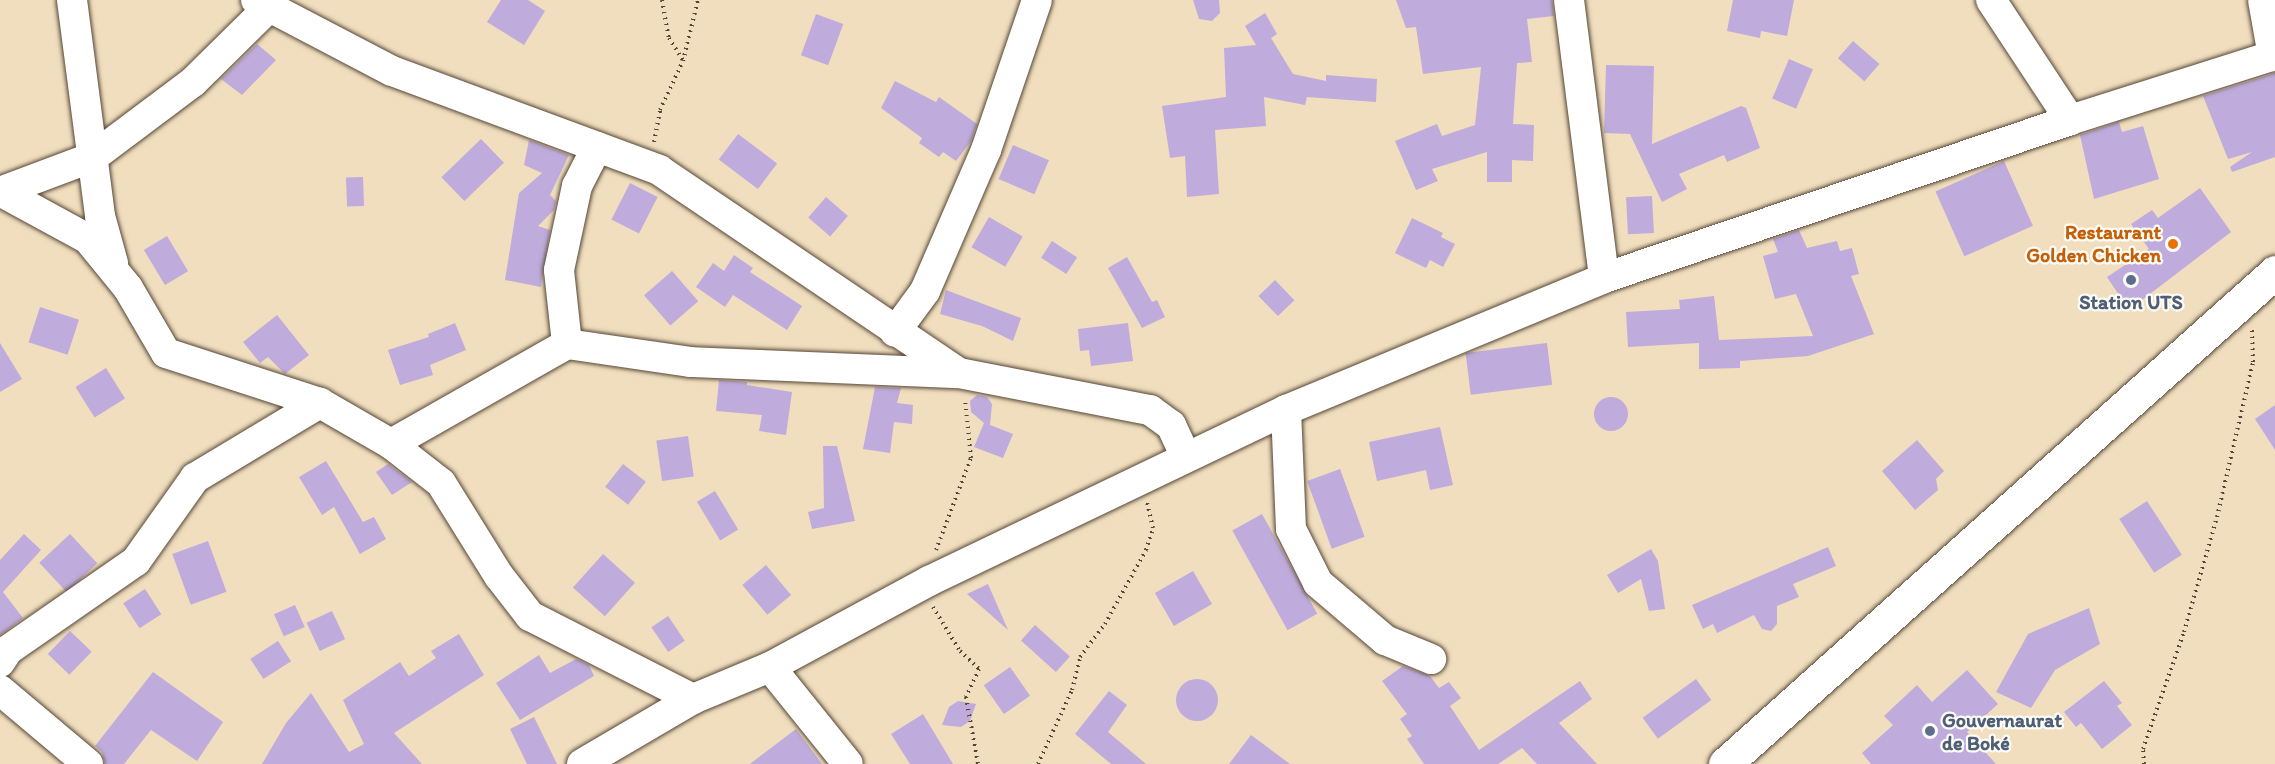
<!DOCTYPE html>
<meta charset="utf-8">
<style>
body{margin:0}
#map{position:relative;width:2275px;height:764px;overflow:hidden;background:#f0debe;font-family:Itim,sans-serif}
div>[style]{position:absolute}
[style*='--x']{left:calc(var(--x)*1px);top:calc(var(--y)*1px);width:calc(var(--w)*1px);rotate:calc(var(--a)*1deg)}
.building>*{inset:0;background:#bfacdc;transform-origin:0 0}
.round{border-radius:50%}
.path>*{height:4px;margin-top:-2px;transform-origin:0;background:repeating-linear-gradient(90deg,#564536 0 1.5px,transparent 0 6px)}
.roads{filter:drop-shadow(0 0 2px #564536) drop-shadow(0 0 2px #564536)}
.minor>*{height:30px;margin:-15px;padding:0 15px;transform-origin:15px;border-radius:15px;background:#fff}
.highway>*{height:33px;margin:-16.5px;padding:0 16.5px;transform-origin:16.5px;border-radius:16.5px;background:#fff}
.dots>*{width:16px;height:16px;translate:-50% -50%;box-sizing:border-box;border:3px solid #fdfcf7;border-radius:50%}
span{translate:-50% -50%;white-space:nowrap;text-align:center;line-height:1.15;-webkit-text-stroke:4.5px #fdfcf7;paint-order:stroke}
.food-label{font-size:20px;color:#c56008;font-weight:700}
.right{translate:-100% -50%;text-align:right}
.service-label{font-size:20px;color:#4e5e75;font-weight:700}
.left{translate:0 -50%;text-align:left}
</style>
<div id="map">
<div class="building">
<div style="clip-path:polygon(501px 0,528px 0,545px 11px,524px 45px,487px 22px)"></div>
<div style="clip-path:polygon(1193px 0,1219px 0,1220px 13px,1212px 21px,1199px 19px)"></div>
<div style="clip-path:polygon(1396px 0,1552px 0,1554px 16px,1527px 19px,1532px 62px,1517px 63px,1513px 124px,1534px 125px,1533px 161px,1512px 160px,1512px 182px,1487px 182px,1487px 152px,1432px 169px,1438px 181px,1416px 190px,1395px 141px,1437px 124px,1442px 136px,1475px 125px,1481px 67px,1423px 74px,1416px 27px,1406px 28px)"></div>
<div style="clip-path:polygon(1733px 0,1794px 0,1787px 36px,1761px 31px,1760px 38px,1727px 31px)"></div>
<div style="clip-path:polygon(1265px 13px,1277px 34px,1271px 38px,1293px 74px,1326px 81px,1326px 75px,1377px 79px,1376px 102px,1307px 97px,1305px 105px,1264px 97px,1266px 126px,1215px 130px,1219px 194px,1187px 197px,1185px 156px,1170px 158px,1162px 106px,1226px 97px,1224px 48px,1256px 45px,1245px 26px)"></div>
<div style="left:816px;top:14px;width:29px;height:44px;rotate:20deg"></div>
<div style="left:1853px;top:41px;width:35px;height:23px;rotate:41deg"></div>
<div style="clip-path:polygon(257px 44px,276px 60px,242px 95px,221px 79px)"></div>
<div style="left:1789px;top:59px;width:26px;height:43px;rotate:23deg"></div>
<div style="clip-path:polygon(1606px 65px,1654px 66px,1652px 144px,1741px 106px,1746px 108px,1760px 148px,1727px 162px,1724px 155px,1679px 174px,1687px 189px,1662px 202px,1630px 134px,1604px 133px)"></div>
<div style="clip-path:polygon(2275px 73px,2275px 157px,2232px 172px,2230px 167px,2252px 152px,2228px 159px,2203px 96px)"></div>
<div style="clip-path:polygon(895px 81px,936px 102px,939px 97px,977px 124px,971px 141px,956px 161px,943px 152px,939px 157px,919px 143px,922px 138px,881px 108px)"></div>
<div style="clip-path:polygon(2119px 122px,2122px 132px,2143px 126px,2159px 179px,2094px 199px,2080px 135px)"></div>
<div style="left:738px;top:134px;width:49px;height:32px;rotate:37deg"></div>
<div style="left:481px;top:139px;width:33px;height:55px;rotate:46deg"></div>
<div style="clip-path:polygon(529px 140px,569px 155px,550px 195px,556px 201px,554px 210px,538px 226px,550px 230px,541px 287px,505px 280px,519px 193px,542px 173px,524px 165px)"></div>
<div style="left:1013px;top:145px;width:39px;height:37px;rotate:23deg"></div>
<div style="left:2004px;top:161px;width:71px;height:75px;rotate:66deg"></div>
<div style="left:363px;top:177px;width:29px;height:17px;rotate:88deg"></div>
<div style="left:630px;top:183px;width:31px;height:41px;rotate:27deg"></div>
<div style="clip-path:polygon(2200px 188px,2231px 232px,2129px 310px,2107px 277px,2149px 249px,2131px 224px,2152px 210px,2158px 218px)"></div>
<div style="left:1652px;top:196px;width:37px;height:26px;rotate:87deg"></div>
<div style="left:826px;top:197px;width:29px;height:27px;rotate:41deg"></div>
<div style="left:989px;top:217px;width:39px;height:35px;rotate:30deg"></div>
<div style="clip-path:polygon(1412px 218px,1443px 233px,1441px 237px,1455px 244px,1443px 267px,1430px 260px,1426px 268px,1395px 253px)"></div>
<div style="clip-path:polygon(1799px 230px,1807px 248px,1837px 241px,1840px 251px,1852px 248px,1859px 274px,1851px 276px,1874px 334px,1808px 356px,1740px 361px,1740px 368px,1699px 369px,1699px 343px,1628px 347px,1626px 312px,1680px 309px,1679px 300px,1714px 296px,1719px 340px,1813px 336px,1796px 294px,1775px 299px,1763px 256px,1778px 252px,1773px 239px)"></div>
<div style="left:167px;top:236px;width:41px;height:27px;rotate:59deg"></div>
<div style="left:1052px;top:241px;width:30px;height:20px;rotate:33deg"></div>
<div style="clip-path:polygon(734px 255px,753px 268px,750px 272px,802px 306px,787px 330px,733px 295px,725px 307px,696px 287px,713px 263px,724px 271px)"></div>
<div style="clip-path:polygon(1127px 257px,1152px 302px,1157px 300px,1165px 317px,1142px 328px,1108px 268px)"></div>
<div style="left:672px;top:271px;width:40px;height:37px;rotate:49deg"></div>
<div style="left:1275px;top:280px;width:28px;height:23px;rotate:46deg"></div>
<div style="clip-path:polygon(946px 290px,1021px 318px,1013px 341px,982px 326px,940px 314px)"></div>
<div style="left:40px;top:307px;width:41px;height:37px;rotate:18deg"></div>
<div style="clip-path:polygon(277px 315px,309px 355px,285px 374px,268px 357px,260px 363px,243px 342px)"></div>
<div style="clip-path:polygon(455px 323px,466px 350px,430px 365px,433px 375px,400px 385px,388px 350px,429px 337px,428px 334px)"></div>
<div style="clip-path:polygon(1128px 323px,1133px 361px,1091px 366px,1089px 350px,1080px 351px,1078px 329px)"></div>
<div style="clip-path:polygon(0 343px,22px 379px,0 392px)"></div>
<div style="left:1547px;top:343px;width:42px;height:82px;rotate:83deg"></div>
<div style="left:106px;top:368px;width:36px;height:36px;rotate:58deg"></div>
<div style="clip-path:polygon(719px 380px,747px 382px,747px 385px,792px 392px,786px 435px,759px 431px,762px 415px,716px 411px)"></div>
<div style="clip-path:polygon(875px 387px,901px 388px,897px 403px,913px 405px,912px 424px,894px 422px,890px 453px,863px 449px)"></div>
<div style="clip-path:polygon(977px 395px,987px 397px,992px 404px,990px 425px,1013px 434px,1003px 458px,974px 447px,984px 423px,971px 412px,970px 401px)"></div>
<div class="round" style="left:1594px;top:397px;width:34px;height:34px"></div>
<div style="clip-path:polygon(2275px 405px,2275px 450px,2255px 419px)"></div>
<div style="clip-path:polygon(1440px 427px,1453px 485px,1430px 490px,1426px 470px,1377px 481px,1369px 442px)"></div>
<div style="left:688px;top:436px;width:41px;height:32px;rotate:82deg"></div>
<div style="clip-path:polygon(1917px 440px,1944px 471px,1936px 479px,1938px 490px,1915px 510px,1882px 471px)"></div>
<div style="clip-path:polygon(823px 446px,837px 446px,855px 521px,812px 529px,808px 512px,824px 508px)"></div>
<div style="clip-path:polygon(326px 461px,363px 522px,374px 517px,386px 539px,360px 554px,334px 507px,322px 515px,299px 477px)"></div>
<div style="clip-path:polygon(388px 464px,412px 482px,392px 495px,376px 472px)"></div>
<div style="left:623px;top:464px;width:29px;height:29px;rotate:38deg"></div>
<div style="left:1340px;top:469px;width:72px;height:35px;rotate:70deg"></div>
<div style="left:715px;top:491px;width:45px;height:21px;rotate:59deg"></div>
<div style="left:2147px;top:501px;width:64px;height:33px;rotate:57deg"></div>
<div style="left:1262px;top:514px;width:114px;height:34px;rotate:61deg"></div>
<div style="clip-path:polygon(24px 534px,41px 550px,3px 592px,23px 618px,0 635px,0 560px)"></div>
<div style="left:70px;top:534px;width:40px;height:42px;rotate:47deg"></div>
<div style="left:208px;top:541px;width:54px;height:38px;rotate:70deg"></div>
<div style="clip-path:polygon(1828px 547px,1836px 566px,1793px 584px,1799px 597px,1777px 606px,1777px 624px,1771px 631px,1762px 629px,1754px 615px,1717px 633px,1713px 624px,1703px 629px,1692px 605px)"></div>
<div style="clip-path:polygon(1651px 549px,1658px 561px,1665px 609px,1649px 611px,1641px 579px,1618px 593px,1607px 575px)"></div>
<div style="left:603px;top:554px;width:43px;height:45px;rotate:42deg"></div>
<div style="left:766px;top:565px;width:39px;height:31px;rotate:50deg"></div>
<div style="left:1193px;top:571px;width:38px;height:44px;rotate:60deg"></div>
<div style="clip-path:polygon(988px 584px,1008px 630px,967px 594px)"></div>
<div style="left:145px;top:589px;width:30px;height:26px;rotate:57deg"></div>
<div style="left:295px;top:605px;width:24px;height:23px;rotate:66deg"></div>
<div style="clip-path:polygon(2089px 608px,2100px 644px,2055px 670px,2031px 708px,1996px 692px,2028px 634px)"></div>
<div style="left:332px;top:611px;width:31px;height:28px;rotate:65deg"></div>
<div style="left:668px;top:616px;width:30px;height:20px;rotate:56deg"></div>
<div style="left:1035px;top:625px;width:47px;height:21px;rotate:42deg"></div>
<div style="left:70px;top:631px;width:30px;height:32px;rotate:44deg"></div>
<div style="clip-path:polygon(459px 634px,484px 675px,394px 733px,422px 764px,262px 764px,286px 723px,311px 693px,349px 752px,364px 744px,343px 700px,400px 662px,409px 676px,436px 658px,431px 651px)"></div>
<div style="left:278px;top:641px;width:24px;height:33px;rotate:57deg"></div>
<div style="clip-path:polygon(539px 655px,550px 673px,576px 659px,589px 665px,594px 676px,520px 720px,496px 683px)"></div>
<div style="clip-path:polygon(1403px 666px,1430px 676px,1439px 688px,1449px 682px,1461px 698px,1450px 706px,1479px 750px,1580px 681px,1592px 699px,1559px 723px,1597px 764px,1537px 764px,1522px 748px,1498px 764px,1424px 764px,1407px 739px,1412px 736px,1400px 719px,1407px 714px,1382px 681px)"></div>
<div style="left:1010px;top:667px;width:35px;height:32px;rotate:55deg"></div>
<div style="clip-path:polygon(1967px 670px,1998px 704px,1967px 732px,1996px 764px,1871px 764px,1862px 753px,1893px 725px,1884px 716px,1917px 685px,1932px 702px)"></div>
<div style="clip-path:polygon(153px 672px,223px 722px,197px 761px,151px 730px,124px 764px,105px 764px,102px 752px,95px 746px)"></div>
<div style="left:1696px;top:679px;width:26px;height:66px;rotate:54deg"></div>
<div class="round" style="left:1176px;top:679px;width:42px;height:42px"></div>
<div style="clip-path:polygon(2104px 681px,2122px 703px,2117px 706px,2132px 725px,2102px 749px,2081px 723px,2076px 727px,2064px 712px)"></div>
<div style="clip-path:polygon(1109px 691px,1127px 705px,1108px 732px,1146px 764px,1111px 764px,1075px 734px)"></div>
<div style="clip-path:polygon(958px 701px,976px 704px,970px 721px,961px 727px,942px 725px,949px 707px)"></div>
<div style="clip-path:polygon(923px 714px,953px 764px,910px 764px,891px 734px)"></div>
<div style="clip-path:polygon(534px 717px,557px 764px,527px 764px,510px 729px)"></div>
<div style="clip-path:polygon(796px 729px,822px 764px,750px 764px)"></div>
<div style="clip-path:polygon(1251px 735px,1290px 764px,1229px 764px)"></div>
</div>
<div class="path">
<div style="--x:662;--y:0;--w:39;--a:80"></div>
<div style="--x:669;--y:38;--w:26;--a:58"></div>
<div style="--x:654;--y:142;--w:33;--a:-79"></div>
<div style="--x:660;--y:110;--w:54;--a:-64.9"></div>
<div style="--x:683;--y:61;--w:63;--a:-76.2"></div>
<div style="--x:936;--y:550;--w:98;--a:-69.2"></div>
<div style="--x:971;--y:458;--w:58;--a:-95.9"></div>
<div style="--x:933;--y:607;--w:52;--a:58.5"></div>
<div style="--x:960;--y:651;--w:26;--a:43"></div>
<div style="--x:979;--y:669;--w:31;--a:115"></div>
<div style="--x:966;--y:697;--w:68;--a:79.8"></div>
<div style="--x:1038;--y:764;--w:81;--a:-65.3"></div>
<div style="--x:1072;--y:690;--w:34;--a:-76"></div>
<div style="--x:1080;--y:657;--w:41;--a:-52.9"></div>
<div style="--x:1105;--y:624;--w:85;--a:-61"></div>
<div style="--x:1146;--y:550;--w:23;--a:-72"></div>
<div style="--x:1153;--y:528;--w:26;--a:-103"></div>
<div style="--x:2144;--y:764;--w:15;--a:-94"></div>
<div style="--x:2143;--y:749;--w:124;--a:-70.7"></div>
<div style="--x:2184;--y:632;--w:120;--a:-74"></div>
<div style="--x:2217;--y:517;--w:159;--a:-76.9"></div>
<div style="--x:2253;--y:362;--w:35;--a:-92"></div>
</div>
<div class="roads">
<div class="minor">
<div style="--x:72;--y:0;--w:218;--a:82.6"></div>
<div style="--x:100;--y:216;--w:49;--a:74.5"></div>
<div style="--x:256;--y:0;--w:153;--a:27.6"></div>
<div style="--x:392;--y:71;--w:285;--a:20.3"></div>
<div style="--x:659;--y:170;--w:362;--a:34.1"></div>
<div style="--x:959;--y:373;--w:195;--a:11"></div>
<div style="--x:1150;--y:410;--w:26;--a:36"></div>
<div style="--x:1171;--y:425;--w:35;--a:65"></div>
<div style="--x:1569;--y:0;--w:280;--a:82.8"></div>
<div style="--x:1991;--y:0;--w:144;--a:56.6"></div>
<div style="--x:2263;--y:0;--w:57;--a:79.9"></div>
<div style="--x:5;--y:190;--w:94;--a:-20.6"></div>
<div style="--x:93;--y:157;--w:125;--a:-36.9"></div>
<div style="--x:193;--y:82;--w:107;--a:-44.6"></div>
<div style="--x:0;--y:191;--w:100;--a:28.6"></div>
<div style="--x:88;--y:239;--w:63;--a:50.8"></div>
<div style="--x:128;--y:288;--w:75;--a:59.7"></div>
<div style="--x:166;--y:353;--w:162;--a:18"></div>
<div style="--x:320;--y:403;--w:82;--a:30"></div>
<div style="--x:391;--y:444;--w:63;--a:38"></div>
<div style="--x:441;--y:483;--w:110;--a:58.1"></div>
<div style="--x:499;--y:576;--w:51;--a:52.2"></div>
<div style="--x:530;--y:616;--w:183;--a:27"></div>
<div style="--x:895;--y:332;--w:51;--a:-53.8"></div>
<div style="--x:925;--y:291;--w:154;--a:-66.6"></div>
<div style="--x:986;--y:150;--w:158;--a:-71.2"></div>
<div style="--x:567;--y:344;--w:74;--a:-96.2"></div>
<div style="--x:559;--y:270;--w:86;--a:-77.9"></div>
<div style="--x:577;--y:186;--w:44;--a:-62.9"></div>
<div style="--x:1286;--y:410;--w:119;--a:87.6"></div>
<div style="--x:1291;--y:529;--w:60;--a:63.4"></div>
<div style="--x:1318;--y:583;--w:88;--a:40.4"></div>
<div style="--x:1385;--y:640;--w:50;--a:22.4"></div>
<div style="--x:391;--y:444;--w:202;--a:-29.6"></div>
<div style="--x:567;--y:344;--w:124;--a:8.3"></div>
<div style="--x:690;--y:362;--w:266;--a:2.4"></div>
<div style="--x:0;--y:662;--w:14;--a:-56"></div>
<div style="--x:8;--y:650;--w:156;--a:-34.8"></div>
<div style="--x:136;--y:561;--w:102;--a:-54.6"></div>
<div style="--x:195;--y:478;--w:146;--a:-31"></div>
<div style="--x:770;--y:667;--w:124;--a:51.2"></div>
<div style="--x:0;--y:690;--w:115;--a:40.1"></div>
<div style="--x:582;--y:764;--w:129;--a:-30.4"></div>
<div style="--x:693;--y:699;--w:83;--a:-22.6"></div>
<div style="--x:770;--y:667;--w:181;--a:-28.4"></div>
<div style="--x:929;--y:581;--w:396;--a:-25.6"></div>
<div style="--x:1286;--y:410;--w:344;--a:-22.5"></div>
<div style="--x:1604;--y:278;--w:492;--a:-18.7"></div>
<div style="--x:2070;--y:120;--w:215;--a:-17.6"></div>
</div>
<div class="highway">
<div style="--x:1725;--y:764;--w:738;--a:-41.81"></div>
</div>
</div>
<div class="dots">
<div style="left:2173px;top:244px;background:#e8710a"></div>
<div style="left:2131px;top:280px;background:#5c6f8a"></div>
<div style="left:1930px;top:731px;background:#5c6f8a"></div>
</div>
<div class="food-label">
<span class="right" style="left:2161px;top:244px">Restaurant<br>Golden Chicken</span>
</div>
<div class="service-label">
<span style="left:2131px;top:302px">Station UTS</span>
<span class="left" style="left:1942px;top:732px">Gouvernaurat<br>de Boké</span>
</div>
</div>
